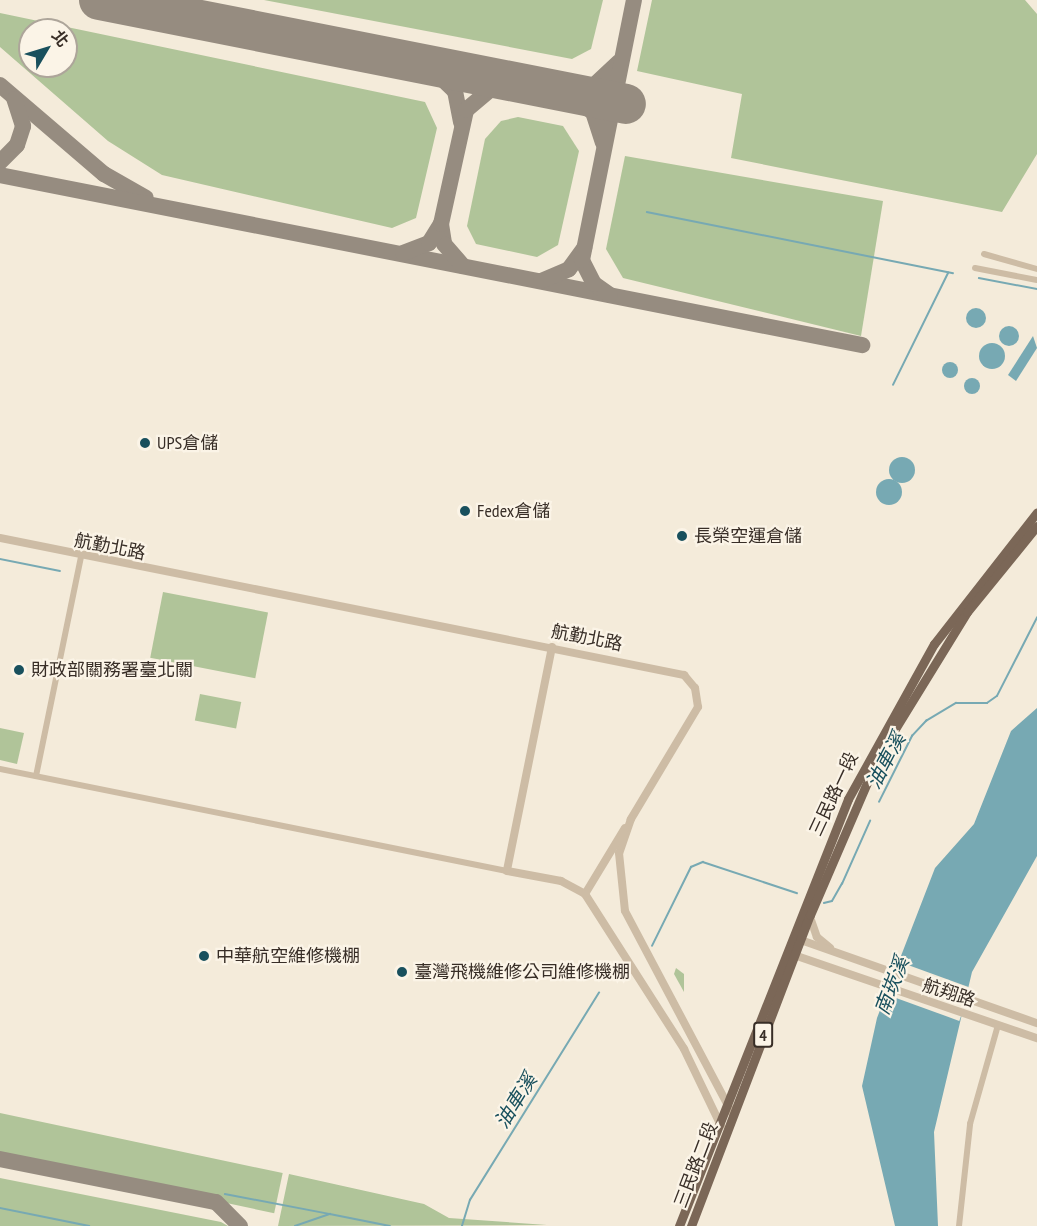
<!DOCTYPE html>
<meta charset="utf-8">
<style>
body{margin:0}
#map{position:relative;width:1037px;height:1226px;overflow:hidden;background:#f4ebda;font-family:"PT Sans Narrow","Noto Sans TC",sans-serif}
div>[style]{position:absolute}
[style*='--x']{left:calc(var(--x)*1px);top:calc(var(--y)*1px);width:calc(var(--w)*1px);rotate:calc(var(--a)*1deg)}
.green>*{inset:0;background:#b0c499;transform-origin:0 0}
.water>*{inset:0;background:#77a9b3}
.round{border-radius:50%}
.pier>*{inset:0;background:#f4ebda;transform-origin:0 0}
.stream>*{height:1.5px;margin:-0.75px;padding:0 0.75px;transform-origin:0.75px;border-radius:0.75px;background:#77a9b3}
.taxiway>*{height:16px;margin:-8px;padding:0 8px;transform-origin:8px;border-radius:8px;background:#968c80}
.runway>*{height:40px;margin:-20px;padding:0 20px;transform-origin:20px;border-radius:20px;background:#968c80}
.minor>*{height:6px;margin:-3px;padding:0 3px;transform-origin:3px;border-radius:3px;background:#cdbca5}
.tertiary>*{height:8px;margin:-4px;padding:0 4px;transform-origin:4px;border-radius:4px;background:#cdbca5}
.primary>*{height:9px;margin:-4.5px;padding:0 4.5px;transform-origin:4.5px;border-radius:4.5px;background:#7b6757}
.dots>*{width:16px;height:16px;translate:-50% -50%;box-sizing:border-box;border:3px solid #fbf4e7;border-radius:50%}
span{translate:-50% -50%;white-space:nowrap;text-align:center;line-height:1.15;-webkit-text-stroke:4.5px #fbf4e7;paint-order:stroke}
.shield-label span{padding:2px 4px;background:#fbf4e7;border:2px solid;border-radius:4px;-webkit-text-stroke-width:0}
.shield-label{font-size:16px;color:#382e27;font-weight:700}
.poi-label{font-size:18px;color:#382e27}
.left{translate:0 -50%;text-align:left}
.street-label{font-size:18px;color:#382e27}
.water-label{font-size:20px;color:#19505d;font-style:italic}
.north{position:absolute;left:18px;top:18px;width:60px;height:60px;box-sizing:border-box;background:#fbf4e7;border:2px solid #ada59a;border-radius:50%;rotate:52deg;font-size:16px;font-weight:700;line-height:24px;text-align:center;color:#382e27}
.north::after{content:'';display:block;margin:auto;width:21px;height:27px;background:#19505d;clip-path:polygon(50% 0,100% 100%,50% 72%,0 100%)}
</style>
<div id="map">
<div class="green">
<div style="clip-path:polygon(264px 0,603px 0,591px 49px,572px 59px)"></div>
<div style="clip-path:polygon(652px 0,1025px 0,1037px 14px,1037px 154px,1002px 212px,731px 158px,742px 94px,637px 71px)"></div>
<div style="clip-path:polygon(evenodd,0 13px,425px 102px,437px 128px,416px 218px,392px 228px,162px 175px,108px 141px,0 47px,0 13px,30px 30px,66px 30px,66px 66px,30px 66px,30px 30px)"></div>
<div style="clip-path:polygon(518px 117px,563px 126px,579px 151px,558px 245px,537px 257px,476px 244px,467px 226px,485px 139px,501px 121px)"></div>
<div style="clip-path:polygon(625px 156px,883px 201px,861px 336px,623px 278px,606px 249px)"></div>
<div style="left:163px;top:592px;width:107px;height:67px;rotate:11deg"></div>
<div style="left:200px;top:694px;width:42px;height:27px;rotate:11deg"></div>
<div style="clip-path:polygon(0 728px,24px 733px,17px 764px,0 760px)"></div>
<div style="clip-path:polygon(676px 968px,684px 974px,684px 992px,674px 974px)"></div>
<div style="left:0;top:1113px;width:289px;height:41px;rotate:12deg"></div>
<div style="clip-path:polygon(289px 1174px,424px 1204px,449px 1218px,547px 1225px,278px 1226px)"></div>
<div style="clip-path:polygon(0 1178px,221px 1222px,228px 1226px,0 1226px)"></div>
</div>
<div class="water">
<div class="round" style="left:966px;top:308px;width:20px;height:20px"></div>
<div class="round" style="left:999px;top:326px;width:20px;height:20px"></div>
<div style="clip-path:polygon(1033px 336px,1037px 348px,1016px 381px,1008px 375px)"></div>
<div class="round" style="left:979px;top:343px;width:26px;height:26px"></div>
<div class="round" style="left:942px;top:362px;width:16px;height:16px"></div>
<div class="round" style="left:964px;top:378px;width:16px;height:16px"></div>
<div class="round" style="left:889px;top:457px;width:26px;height:26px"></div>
<div class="round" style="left:876px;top:479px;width:26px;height:26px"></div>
<div style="clip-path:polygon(1037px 708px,1037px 856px,972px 972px,934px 1132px,938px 1226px,895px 1226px,862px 1086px,877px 1018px,935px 868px,974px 824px,1011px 731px)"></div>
</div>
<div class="pier">
<div style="left:897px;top:961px;width:79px;height:35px;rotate:20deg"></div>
</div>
<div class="stream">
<div style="--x:647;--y:212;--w:312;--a:11.3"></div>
<div style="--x:979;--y:278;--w:59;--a:10.7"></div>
<div style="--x:893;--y:385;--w:125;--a:-63.8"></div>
<div style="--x:0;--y:559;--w:61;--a:11.3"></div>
<div style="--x:879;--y:802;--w:74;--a:-63.4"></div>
<div style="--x:912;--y:736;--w:21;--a:-47"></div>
<div style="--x:926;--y:721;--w:35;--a:-31"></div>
<div style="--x:956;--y:703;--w:31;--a:0"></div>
<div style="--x:987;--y:703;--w:12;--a:-35"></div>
<div style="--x:997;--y:696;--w:88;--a:-62.9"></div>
<div style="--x:824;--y:903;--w:8;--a:-14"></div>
<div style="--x:832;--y:901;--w:20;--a:-60"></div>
<div style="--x:842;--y:884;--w:69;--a:-66"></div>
<div style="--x:652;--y:946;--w:88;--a:-63.7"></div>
<div style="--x:691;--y:867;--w:13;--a:-23"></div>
<div style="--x:703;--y:862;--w:99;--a:18.3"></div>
<div style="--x:225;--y:1194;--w:107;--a:10.8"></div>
<div style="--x:0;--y:1208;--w:91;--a:11.4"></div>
<div style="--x:295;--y:1226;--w:37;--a:-19"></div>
<div style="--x:330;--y:1214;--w:61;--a:11.3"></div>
<div style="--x:462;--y:1226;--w:27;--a:-73"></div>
<div style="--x:470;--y:1200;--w:244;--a:-58.1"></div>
</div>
<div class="taxiway">
<div style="--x:414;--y:62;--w:19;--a:21"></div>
<div style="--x:432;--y:69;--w:32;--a:44"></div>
<div style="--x:455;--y:91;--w:32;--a:79"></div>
<div style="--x:0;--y:85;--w:137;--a:40.6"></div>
<div style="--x:104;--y:174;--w:48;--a:29.7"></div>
<div style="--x:560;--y:92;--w:39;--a:31"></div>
<div style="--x:593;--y:112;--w:32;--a:72"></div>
<div style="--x:563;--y:92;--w:28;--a:-8"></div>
<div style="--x:591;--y:88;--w:38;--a:-43"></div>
<div style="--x:0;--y:162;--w:24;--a:-45"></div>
<div style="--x:17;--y:145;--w:20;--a:-72"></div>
<div style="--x:23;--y:126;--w:28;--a:-108"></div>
<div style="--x:0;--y:175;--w:879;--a:11.16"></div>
<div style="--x:441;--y:224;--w:20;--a:81"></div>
<div style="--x:444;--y:244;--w:29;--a:49"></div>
<div style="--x:403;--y:253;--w:28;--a:-21"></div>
<div style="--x:429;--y:243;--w:22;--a:-58"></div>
<div style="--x:441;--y:224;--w:117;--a:-77.6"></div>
<div style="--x:466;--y:110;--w:34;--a:-40"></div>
<div style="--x:492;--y:88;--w:36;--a:-5"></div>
<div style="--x:541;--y:281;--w:30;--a:-23"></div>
<div style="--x:569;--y:269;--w:26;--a:-54"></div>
<div style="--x:610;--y:295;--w:19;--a:-145"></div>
<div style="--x:594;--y:284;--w:27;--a:-117"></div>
<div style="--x:582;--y:260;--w:265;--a:-78.7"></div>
<div style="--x:0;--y:1159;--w:220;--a:11.3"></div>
<div style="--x:216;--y:1202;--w:34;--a:45"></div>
</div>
<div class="runway">
<div style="--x:99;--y:0;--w:537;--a:11.16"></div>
</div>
<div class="minor">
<div style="--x:984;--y:254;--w:55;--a:15.8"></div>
<div style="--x:975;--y:268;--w:63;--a:11"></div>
<div style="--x:0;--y:769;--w:517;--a:11.38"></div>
<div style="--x:36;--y:776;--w:224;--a:-78.4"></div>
<div style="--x:959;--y:1226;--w:103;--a:-83.8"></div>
<div style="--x:970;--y:1124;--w:103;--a:-74.2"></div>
</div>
<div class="tertiary">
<div style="--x:0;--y:538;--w:698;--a:11.33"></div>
<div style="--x:684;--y:675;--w:17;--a:50"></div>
<div style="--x:695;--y:688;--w:19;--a:81"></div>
<div style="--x:698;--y:707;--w:131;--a:120.9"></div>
<div style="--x:631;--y:819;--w:36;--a:109"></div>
<div style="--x:619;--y:853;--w:58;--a:84.1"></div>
<div style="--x:625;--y:911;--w:231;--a:62.1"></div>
<div style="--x:552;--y:647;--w:228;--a:101.4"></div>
<div style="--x:507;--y:871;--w:55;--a:10.5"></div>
<div style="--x:561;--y:881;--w:27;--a:28"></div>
<div style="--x:585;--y:894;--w:184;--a:57.4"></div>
<div style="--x:684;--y:1049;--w:85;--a:64.3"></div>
<div style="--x:585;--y:894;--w:77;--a:-58.8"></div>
<div style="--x:810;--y:917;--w:21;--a:71"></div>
<div style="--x:817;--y:937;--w:17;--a:40"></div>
<div style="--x:795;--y:938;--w:256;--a:19.4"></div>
<div style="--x:791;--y:954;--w:260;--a:18.9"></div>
</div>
<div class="primary">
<div style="--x:679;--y:1226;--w:459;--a:-68.4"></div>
<div style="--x:848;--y:799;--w:177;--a:-61"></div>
<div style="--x:934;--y:644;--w:167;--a:-52"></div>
<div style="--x:691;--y:1226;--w:333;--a:-69.1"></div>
<div style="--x:810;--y:915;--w:174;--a:-66.7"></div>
<div style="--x:879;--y:755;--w:168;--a:-58.4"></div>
<div style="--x:967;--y:612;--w:111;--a:-50.9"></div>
</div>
<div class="dots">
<div style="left:145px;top:443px;background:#19505d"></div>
<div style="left:465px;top:511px;background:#19505d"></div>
<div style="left:682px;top:536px;background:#19505d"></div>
<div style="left:19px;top:670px;background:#19505d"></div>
<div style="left:204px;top:956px;background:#19505d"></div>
<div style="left:402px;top:972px;background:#19505d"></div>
</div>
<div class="shield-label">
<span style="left:763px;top:1035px">4</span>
</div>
<div class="poi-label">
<span class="left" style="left:157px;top:443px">UPS倉儲</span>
<span class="left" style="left:477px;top:511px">Fedex倉儲</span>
<span class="left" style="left:694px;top:536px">長榮空運倉儲</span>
<span class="left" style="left:31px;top:670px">財政部關務署臺北關</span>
<span class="left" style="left:216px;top:956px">中華航空維修機棚</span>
<span class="left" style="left:414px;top:972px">臺灣飛機維修公司維修機棚</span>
</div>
<div class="street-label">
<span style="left:110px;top:547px;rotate:11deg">航勤北路</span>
<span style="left:587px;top:638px;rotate:11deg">航勤北路</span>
<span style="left:834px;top:794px;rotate:-65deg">三民路一段</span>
<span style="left:949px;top:993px;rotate:18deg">航翔路</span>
<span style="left:696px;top:1165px;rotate:-69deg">三民路二段</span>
</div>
<div class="water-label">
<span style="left:886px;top:761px;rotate:-62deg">油車溪</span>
<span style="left:892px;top:986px;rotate:-69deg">南崁溪</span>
<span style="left:516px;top:1101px;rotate:-58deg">油車溪</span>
</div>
<div class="north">北</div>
</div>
